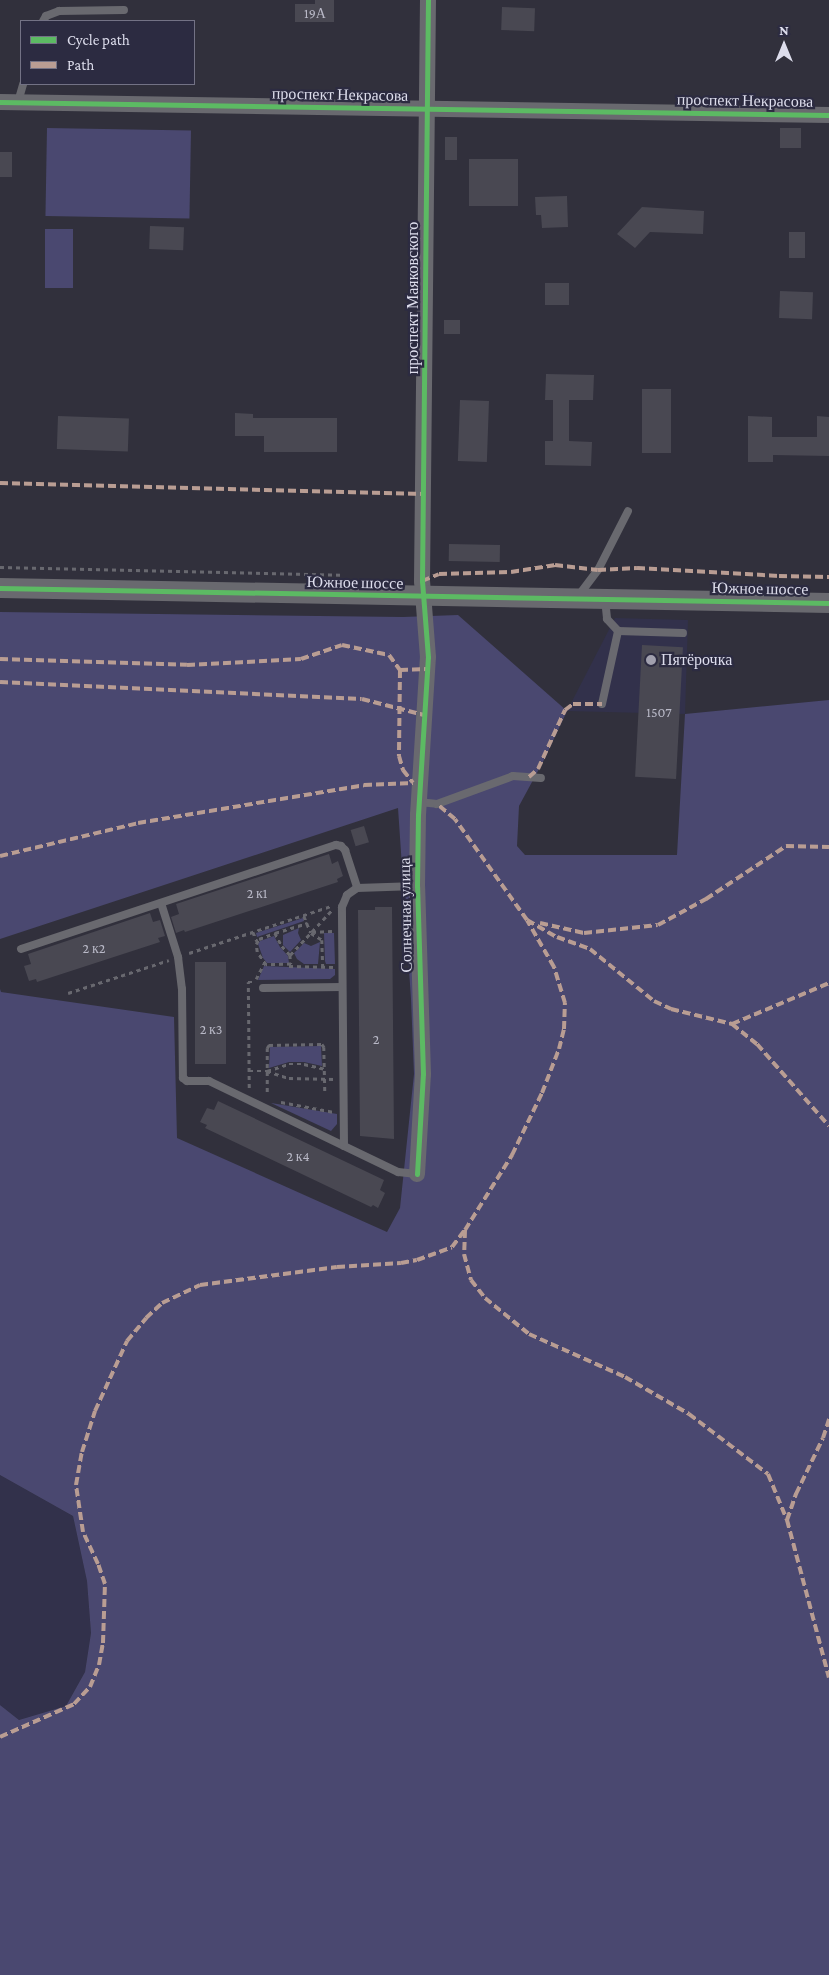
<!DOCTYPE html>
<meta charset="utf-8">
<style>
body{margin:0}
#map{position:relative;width:829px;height:1975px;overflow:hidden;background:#31303c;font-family:"Crimson Pro",serif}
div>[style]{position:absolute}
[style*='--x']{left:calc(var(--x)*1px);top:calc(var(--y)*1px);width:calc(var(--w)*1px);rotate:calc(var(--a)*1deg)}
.built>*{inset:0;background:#32314b}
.green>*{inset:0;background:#4a4870;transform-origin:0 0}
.building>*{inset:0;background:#494852;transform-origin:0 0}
.path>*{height:2.5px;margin-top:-1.25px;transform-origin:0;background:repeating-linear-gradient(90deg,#68686f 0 4px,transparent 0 8px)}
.service>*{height:8px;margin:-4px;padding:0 4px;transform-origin:4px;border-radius:4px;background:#69696f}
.minor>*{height:16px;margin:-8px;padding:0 8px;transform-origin:8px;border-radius:8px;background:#69696f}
.tertiary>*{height:20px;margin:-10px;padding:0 10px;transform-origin:10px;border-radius:10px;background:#69696f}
.quiet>*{height:4px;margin-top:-2px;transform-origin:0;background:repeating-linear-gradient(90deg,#b99d93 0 8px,transparent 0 12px)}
.cycleway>*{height:5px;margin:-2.5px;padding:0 2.5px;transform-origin:2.5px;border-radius:2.5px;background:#5cba63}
.dots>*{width:14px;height:14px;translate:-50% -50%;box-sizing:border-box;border:2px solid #2c2b41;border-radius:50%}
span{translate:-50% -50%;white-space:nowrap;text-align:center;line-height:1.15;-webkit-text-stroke:4.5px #2c2b41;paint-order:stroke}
.number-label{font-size:14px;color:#b8b8c6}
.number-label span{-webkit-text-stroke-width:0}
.street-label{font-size:16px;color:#ddddec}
.poi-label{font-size:16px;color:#ddddec}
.left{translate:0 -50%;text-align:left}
.legend{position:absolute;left:20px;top:20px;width:175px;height:65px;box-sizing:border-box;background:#2c2b41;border:1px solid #737285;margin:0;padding:6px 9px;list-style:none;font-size:15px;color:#ddddec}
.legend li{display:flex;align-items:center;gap:10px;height:25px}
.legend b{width:25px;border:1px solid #737285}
.north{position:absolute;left:759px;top:20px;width:50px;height:50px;-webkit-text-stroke:4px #2c2b41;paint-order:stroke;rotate:0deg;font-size:14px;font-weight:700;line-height:20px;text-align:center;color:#ddddec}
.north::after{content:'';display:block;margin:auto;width:18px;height:22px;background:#ddddec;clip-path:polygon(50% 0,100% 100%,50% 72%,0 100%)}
</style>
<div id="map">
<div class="built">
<div style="clip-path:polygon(615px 618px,688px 620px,685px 714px,567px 711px)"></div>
<div style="clip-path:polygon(0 1475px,73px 1516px,87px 1581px,91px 1633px,85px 1672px,66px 1706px,19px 1720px,0 1705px)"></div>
</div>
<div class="green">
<div style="left:47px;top:128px;width:144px;height:88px;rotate:1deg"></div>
<div style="left:45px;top:229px;width:28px;height:59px"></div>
<div style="clip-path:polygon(0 612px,403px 617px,458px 615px,567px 711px,545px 758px,519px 806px,517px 846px,525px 855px,677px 855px,685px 714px,829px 700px,829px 1975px,0 1975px,0 1705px,19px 1720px,66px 1706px,85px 1672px,91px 1633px,87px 1581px,73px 1516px,0 1475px,0 989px,1px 992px,174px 1017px,177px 1138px,387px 1232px,400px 1208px,414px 1074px,411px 999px,398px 808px,0 939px)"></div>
<div style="clip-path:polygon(303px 918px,304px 921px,257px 937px,256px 933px)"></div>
<div style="clip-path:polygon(299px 928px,298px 933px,301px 940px,290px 952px,283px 945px,283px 935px)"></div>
<div style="clip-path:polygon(324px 933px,334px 933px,335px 964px,326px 964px,325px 961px)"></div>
<div style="clip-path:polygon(274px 936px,280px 947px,288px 956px,289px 963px,267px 963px,263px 958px,258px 944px,260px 941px)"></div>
<div style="clip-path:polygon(320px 942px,318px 964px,304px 964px,297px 959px,294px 953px,304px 943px,311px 946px)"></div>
<div style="clip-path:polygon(264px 966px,335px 969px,335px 975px,330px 979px,258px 980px)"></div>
<div style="clip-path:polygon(321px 1046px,322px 1066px,304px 1062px,289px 1062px,269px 1068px,270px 1047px)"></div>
<div style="clip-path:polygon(271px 1103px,337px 1114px,337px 1124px,331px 1131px)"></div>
</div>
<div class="building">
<div style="clip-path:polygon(315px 0,334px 0,334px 22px,295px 22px,295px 4px,315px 4px)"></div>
<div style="left:502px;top:7px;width:33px;height:23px;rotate:2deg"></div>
<div style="left:780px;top:128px;width:21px;height:20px"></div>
<div style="left:445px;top:137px;width:12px;height:23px"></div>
<div style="left:0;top:152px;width:12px;height:25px"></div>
<div style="left:469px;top:159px;width:49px;height:47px"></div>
<div style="clip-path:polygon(567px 196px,568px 227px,542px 228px,541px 215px,536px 215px,535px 197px)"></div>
<div style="clip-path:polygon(642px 207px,704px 211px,703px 234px,650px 232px,635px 248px,617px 234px)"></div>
<div style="left:150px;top:226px;width:34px;height:23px;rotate:2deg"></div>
<div style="left:789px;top:232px;width:16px;height:26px"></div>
<div style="left:545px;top:283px;width:24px;height:22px"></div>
<div style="left:780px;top:291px;width:33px;height:27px;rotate:2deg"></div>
<div style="left:444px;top:320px;width:16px;height:14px"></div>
<div style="clip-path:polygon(546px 374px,594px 375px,593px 400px,569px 400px,569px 441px,592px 442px,591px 466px,545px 465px,545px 441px,553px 441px,553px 400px,545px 400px)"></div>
<div style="left:642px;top:389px;width:29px;height:64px"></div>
<div style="left:460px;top:400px;width:29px;height:61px;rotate:2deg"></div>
<div style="clip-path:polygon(235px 413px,253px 414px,253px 418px,337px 418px,337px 452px,264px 452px,264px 436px,235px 436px)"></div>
<div style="left:58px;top:416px;width:71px;height:33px;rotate:2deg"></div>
<div style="clip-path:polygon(748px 416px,772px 417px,772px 437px,817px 437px,817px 416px,829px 417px,829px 456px,773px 455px,773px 462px,748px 462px)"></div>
<div style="left:449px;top:544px;width:51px;height:17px;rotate:1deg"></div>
<div style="left:642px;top:645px;width:41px;height:132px;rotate:3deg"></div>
<div style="left:364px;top:826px;width:17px;height:14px;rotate:73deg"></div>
<div style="clip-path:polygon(329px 854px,332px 864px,338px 861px,343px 876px,337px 879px,338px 882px,185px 932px,184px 930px,176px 933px,171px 917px,179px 914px,176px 904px)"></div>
<div style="clip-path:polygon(375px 907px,392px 907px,394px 1139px,360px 1136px,358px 910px,375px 910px)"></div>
<div style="clip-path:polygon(150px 913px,153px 922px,160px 920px,165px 936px,158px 938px,160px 942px,37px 982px,36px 979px,29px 981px,24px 966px,31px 964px,28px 954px)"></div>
<div style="left:195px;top:962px;width:31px;height:102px"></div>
<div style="clip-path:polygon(218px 1101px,384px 1180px,380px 1190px,385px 1193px,378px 1208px,373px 1205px,371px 1207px,205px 1128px,207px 1125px,200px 1122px,207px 1108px,214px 1110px)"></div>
</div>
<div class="path">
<div style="--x:0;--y:567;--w:341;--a:1.3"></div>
<div style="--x:304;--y:916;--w:18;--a:68"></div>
<div style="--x:311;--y:933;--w:13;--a:32"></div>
<div style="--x:322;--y:940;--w:27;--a:88"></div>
<div style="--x:253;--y:932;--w:10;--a:66"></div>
<div style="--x:312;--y:932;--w:20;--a:-3"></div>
<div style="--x:275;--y:933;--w:15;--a:62"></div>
<div style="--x:282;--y:946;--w:12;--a:48"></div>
<div style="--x:290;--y:955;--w:9;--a:84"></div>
<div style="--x:291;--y:964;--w:25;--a:178"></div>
<div style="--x:266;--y:965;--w:16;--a:-125"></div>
<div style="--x:257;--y:952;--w:8;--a:-97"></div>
<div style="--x:256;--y:944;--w:6;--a:-59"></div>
<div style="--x:259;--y:939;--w:17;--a:-21"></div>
<div style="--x:275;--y:933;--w:34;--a:-17"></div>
<div style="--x:189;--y:953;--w:150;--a:-18.3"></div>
<div style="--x:290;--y:955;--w:62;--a:-47"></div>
<div style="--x:289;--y:966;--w:44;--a:1.3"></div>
<div style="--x:256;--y:979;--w:18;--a:-63"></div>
<div style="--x:68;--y:993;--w:106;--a:-18.1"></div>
<div style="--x:249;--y:1071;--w:18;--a:0"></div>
<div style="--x:267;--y:1071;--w:23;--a:-18"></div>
<div style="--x:289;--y:1064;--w:15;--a:0"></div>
<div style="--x:304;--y:1064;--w:22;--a:13"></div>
<div style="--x:267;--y:1071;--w:23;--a:18"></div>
<div style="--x:289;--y:1078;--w:45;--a:1.3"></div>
<div style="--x:249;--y:1088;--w:106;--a:-90.5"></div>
<div style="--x:248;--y:982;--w:6;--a:0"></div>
<div style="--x:267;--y:1092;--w:44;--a:-90"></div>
<div style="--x:267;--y:1048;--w:4;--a:-56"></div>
<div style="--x:269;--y:1045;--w:53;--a:-1.1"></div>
<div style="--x:322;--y:1044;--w:4;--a:56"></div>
<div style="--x:324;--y:1047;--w:45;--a:88.7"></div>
<div style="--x:281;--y:1102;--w:54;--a:10.7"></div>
</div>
<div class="service">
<div style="--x:43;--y:21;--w:6;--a:-59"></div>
<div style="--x:46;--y:16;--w:14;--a:-21"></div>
<div style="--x:59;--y:11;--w:65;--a:-0.9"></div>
<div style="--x:18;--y:102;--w:19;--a:-74"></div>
<div style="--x:579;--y:595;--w:31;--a:-53"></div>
<div style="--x:598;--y:570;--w:66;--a:-63"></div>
<div style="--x:605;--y:599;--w:20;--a:84"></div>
<div style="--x:607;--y:619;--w:16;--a:47"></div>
<div style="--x:618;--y:631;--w:65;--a:1.8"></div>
<div style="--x:602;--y:704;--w:75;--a:-77.6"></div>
<div style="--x:419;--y:802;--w:18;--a:6"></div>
<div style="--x:437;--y:804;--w:81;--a:-20.2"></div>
<div style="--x:513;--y:776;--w:28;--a:4"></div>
<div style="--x:161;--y:903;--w:57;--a:72.5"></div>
<div style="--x:178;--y:957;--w:32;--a:83"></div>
<div style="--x:182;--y:989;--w:89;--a:89.4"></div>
<div style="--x:183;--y:1078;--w:5;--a:37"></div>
<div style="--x:187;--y:1081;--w:22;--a:0"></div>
<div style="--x:209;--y:1081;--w:210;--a:25.7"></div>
<div style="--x:398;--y:1172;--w:19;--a:6"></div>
<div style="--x:21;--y:949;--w:332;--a:-18.3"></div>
<div style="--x:336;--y:845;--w:5;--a:11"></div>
<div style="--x:341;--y:846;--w:6;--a:45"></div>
<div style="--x:345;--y:850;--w:40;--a:72"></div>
<div style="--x:263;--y:988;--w:79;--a:-0.7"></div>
<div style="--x:344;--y:1146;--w:239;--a:-90.5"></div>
<div style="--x:342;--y:907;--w:13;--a:-67"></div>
<div style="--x:347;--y:895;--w:12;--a:-35"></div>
<div style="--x:357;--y:888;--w:60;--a:-1.9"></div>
</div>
<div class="minor">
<div style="--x:0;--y:102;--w:829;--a:0.9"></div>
<div style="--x:417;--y:1174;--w:100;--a:-86.6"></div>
<div style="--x:423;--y:1074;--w:188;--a:-91.8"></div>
<div style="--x:417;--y:886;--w:71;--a:-89.2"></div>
<div style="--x:418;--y:815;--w:158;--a:-86.4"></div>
<div style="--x:428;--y:657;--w:76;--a:-94.5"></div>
<div style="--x:422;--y:581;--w:581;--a:-89.41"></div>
</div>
<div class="tertiary">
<div style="--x:0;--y:588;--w:829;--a:1.04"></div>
</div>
<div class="quiet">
<div style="--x:0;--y:483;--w:424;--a:1.5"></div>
<div style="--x:422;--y:581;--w:18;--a:-22"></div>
<div style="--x:439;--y:574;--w:72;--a:-1.6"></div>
<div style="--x:511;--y:572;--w:45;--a:-9"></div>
<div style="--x:555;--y:565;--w:43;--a:6.6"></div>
<div style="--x:598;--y:570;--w:39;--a:-3"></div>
<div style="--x:637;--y:568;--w:142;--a:3.2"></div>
<div style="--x:779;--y:576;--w:50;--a:1.1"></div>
<div style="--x:0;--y:659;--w:187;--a:1.8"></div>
<div style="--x:187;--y:665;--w:114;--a:-3"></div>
<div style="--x:301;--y:659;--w:43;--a:-18.9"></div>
<div style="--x:342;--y:645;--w:48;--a:12"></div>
<div style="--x:389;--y:655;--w:19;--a:54"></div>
<div style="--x:400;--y:670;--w:27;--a:-2"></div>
<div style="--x:400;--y:670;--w:86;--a:90.7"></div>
<div style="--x:399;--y:756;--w:15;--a:74"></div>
<div style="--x:403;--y:770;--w:16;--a:52"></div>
<div style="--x:0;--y:682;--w:362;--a:2.7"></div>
<div style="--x:362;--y:699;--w:64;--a:14.5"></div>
<div style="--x:529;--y:777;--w:12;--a:-42"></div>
<div style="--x:538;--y:769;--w:65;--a:-65.4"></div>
<div style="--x:565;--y:710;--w:10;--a:-37"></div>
<div style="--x:573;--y:704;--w:29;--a:0"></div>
<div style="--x:0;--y:856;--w:142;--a:-13.4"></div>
<div style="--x:138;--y:823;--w:229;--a:-9.5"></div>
<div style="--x:364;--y:785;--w:49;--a:-2.3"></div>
<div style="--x:527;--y:920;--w:34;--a:30"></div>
<div style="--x:557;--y:937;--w:35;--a:20"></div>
<div style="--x:590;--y:949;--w:82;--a:39.1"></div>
<div style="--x:654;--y:1001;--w:19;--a:25"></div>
<div style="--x:671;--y:1009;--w:63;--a:13.8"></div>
<div style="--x:732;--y:1024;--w:32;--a:39"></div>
<div style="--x:757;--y:1044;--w:109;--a:48.7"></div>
<div style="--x:540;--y:923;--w:45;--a:12.8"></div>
<div style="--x:584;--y:933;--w:74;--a:-6.2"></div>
<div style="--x:658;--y:925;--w:55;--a:-28.4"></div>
<div style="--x:706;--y:899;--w:96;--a:-33.5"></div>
<div style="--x:786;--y:846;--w:43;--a:1.3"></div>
<div style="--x:732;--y:1024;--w:105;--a:-22.9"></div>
<div style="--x:465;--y:1230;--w:24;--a:92"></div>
<div style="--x:464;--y:1254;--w:27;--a:75"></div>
<div style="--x:471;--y:1280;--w:23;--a:52"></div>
<div style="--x:485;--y:1298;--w:57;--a:39.3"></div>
<div style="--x:529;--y:1334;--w:105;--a:24.1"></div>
<div style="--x:625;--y:1377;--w:74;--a:30"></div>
<div style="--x:689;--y:1414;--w:99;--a:37.2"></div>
<div style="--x:768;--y:1474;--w:50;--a:67.6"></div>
<div style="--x:787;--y:1520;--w:163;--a:75.1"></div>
<div style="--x:787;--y:1520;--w:28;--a:-71"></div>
<div style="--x:796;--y:1494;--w:62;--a:-64.3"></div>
<div style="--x:823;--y:1438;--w:20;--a:-72"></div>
<div style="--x:0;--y:1737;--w:81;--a:-24"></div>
<div style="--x:74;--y:1704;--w:23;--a:-47"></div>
<div style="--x:90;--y:1687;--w:24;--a:-68"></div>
<div style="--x:99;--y:1665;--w:22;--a:-80"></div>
<div style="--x:103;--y:1643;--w:59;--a:-88.1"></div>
<div style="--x:105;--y:1584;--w:21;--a:-109"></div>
<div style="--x:98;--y:1564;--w:35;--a:-115"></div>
<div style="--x:83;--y:1532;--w:48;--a:-98.5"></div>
<div style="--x:76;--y:1485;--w:34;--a:-80"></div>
<div style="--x:82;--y:1452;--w:43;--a:-72.4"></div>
<div style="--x:95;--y:1411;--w:77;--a:-65.4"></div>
<div style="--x:127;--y:1341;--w:30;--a:-50"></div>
<div style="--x:146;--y:1318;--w:22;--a:-43"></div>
<div style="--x:162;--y:1303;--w:42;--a:-25.3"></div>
<div style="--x:200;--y:1285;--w:138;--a:-7.5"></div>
<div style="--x:337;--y:1267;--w:64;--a:-3.6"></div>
<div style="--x:401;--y:1263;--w:16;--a:-11"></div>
<div style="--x:417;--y:1260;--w:37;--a:-20"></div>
<div style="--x:452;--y:1247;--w:21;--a:-53"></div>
<div style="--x:465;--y:1230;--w:89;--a:-57.9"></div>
<div style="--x:512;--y:1155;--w:69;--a:-64.2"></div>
<div style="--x:542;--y:1093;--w:47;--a:-68.9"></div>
<div style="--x:559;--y:1049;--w:21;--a:-76"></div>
<div style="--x:564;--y:1029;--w:26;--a:-88"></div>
<div style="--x:565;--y:1003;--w:38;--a:-107"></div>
<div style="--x:554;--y:967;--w:54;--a:-119.9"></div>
<div style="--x:527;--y:920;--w:124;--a:-125.5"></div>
<div style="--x:455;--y:819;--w:23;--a:-140"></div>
</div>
<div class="cycleway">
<div style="--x:0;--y:102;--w:829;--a:0.9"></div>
<div style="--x:0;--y:588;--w:829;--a:1.04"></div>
<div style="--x:417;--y:1174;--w:100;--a:-86.6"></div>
<div style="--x:423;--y:1074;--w:188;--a:-91.8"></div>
<div style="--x:417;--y:886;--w:71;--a:-89.2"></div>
<div style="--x:418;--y:815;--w:158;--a:-86.4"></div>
<div style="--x:428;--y:657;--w:76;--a:-94.5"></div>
<div style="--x:422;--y:581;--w:581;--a:-89.41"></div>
</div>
<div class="dots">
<div style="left:651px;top:660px;background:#a1a0ae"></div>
</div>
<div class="number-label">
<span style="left:315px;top:13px">19А</span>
<span style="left:659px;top:712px">1507</span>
<span style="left:257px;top:893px">2 к1</span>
<span style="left:94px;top:948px">2 к2</span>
<span style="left:211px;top:1029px">2 к3</span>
<span style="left:376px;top:1039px">2</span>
<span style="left:298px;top:1156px">2 к4</span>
</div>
<div class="street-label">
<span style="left:340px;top:95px;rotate:1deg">проспект Некрасова</span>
<span style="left:745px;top:101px;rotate:1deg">проспект Некрасова</span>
<span style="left:413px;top:298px;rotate:-90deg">проспект Маяковского</span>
<span style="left:355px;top:583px;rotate:1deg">Южное шоссе</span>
<span style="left:760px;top:589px;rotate:1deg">Южное шоссе</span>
<span style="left:406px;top:915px;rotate:-91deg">Солнечная улица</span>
</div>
<div class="poi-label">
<span class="left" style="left:661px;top:660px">Пятёрочка</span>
</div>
<ul class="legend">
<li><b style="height:6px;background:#5cba63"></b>Cycle path</li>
<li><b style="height:6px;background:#b99d93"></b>Path</li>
</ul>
<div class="north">N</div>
</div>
